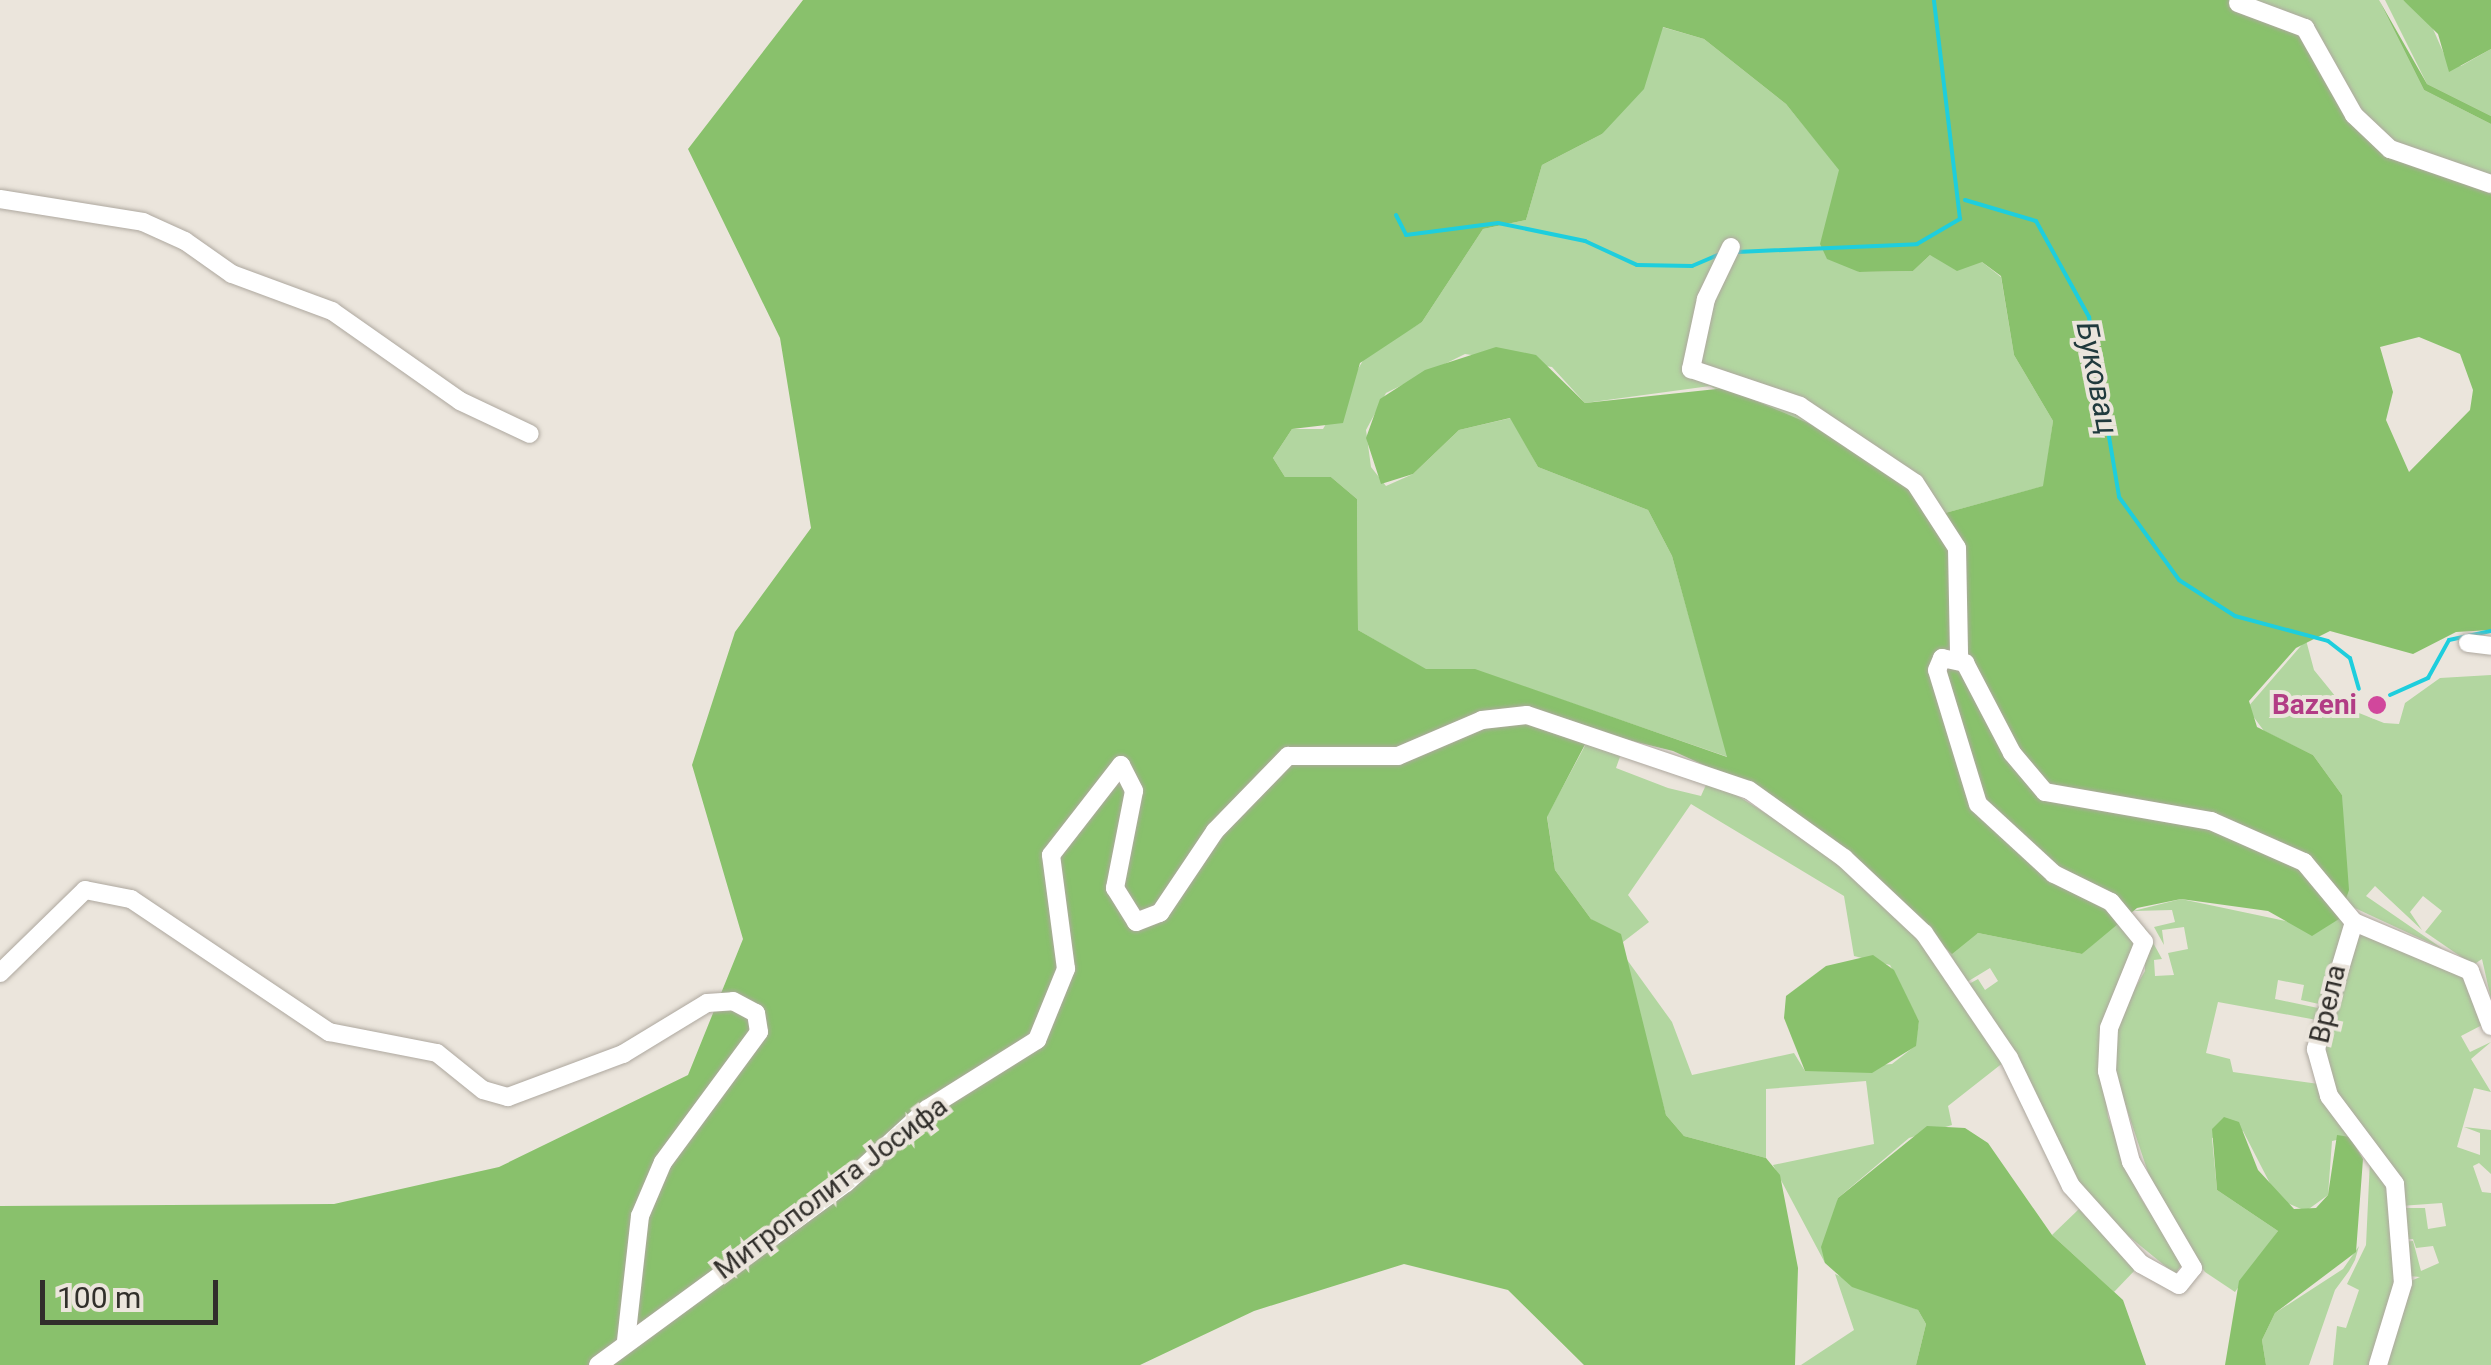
<!DOCTYPE html>
<meta charset="utf-8">
<style>
body{margin:0}
#map{position:relative;width:2491px;height:1365px;overflow:hidden;background:#ebe5dc;font-family:Roboto,sans-serif}
div>[style]{position:absolute}
[style*='--x']{left:calc(var(--x)*1px);top:calc(var(--y)*1px);width:calc(var(--w)*1px);rotate:calc(var(--a)*1deg)}
.green>*{inset:0;background:#b2d6a0}
.forest>*{inset:0;background:#89c16c}
.stream>*{height:4px;margin:-2px;padding:0 2px;transform-origin:2px;border-radius:2px;background:#1ecedd}
.roads{filter:drop-shadow(0 0 2px #aea89f) drop-shadow(0 0 2px #aea89f)}
.minor>*{height:18px;margin:-9px;padding:0 9px;transform-origin:9px;border-radius:9px;background:#fff}
.dots>*{width:28px;height:28px;translate:-50% -50%;box-sizing:border-box;border:5px solid #ebe5dc;border-radius:50%}
span{translate:-50% -50%;white-space:nowrap;text-align:center;line-height:1.15;-webkit-text-stroke:8px #ebe5dc;paint-order:stroke}
.hotel-label{font-size:28px;color:#b23c85;font-weight:700}
.right{translate:-100% -50%;text-align:right}
.street-label{font-size:28px;color:#312f2b}
.water-label{font-size:30px;color:#203a3d;font-style:italic}
.scale{position:absolute;left:40px;top:1280px;width:178px;height:45px;box-sizing:border-box;border:5px solid #312f2b;border-top:0;padding-left:12px;font-size:30px;line-height:35px;white-space:nowrap;color:#312f2b;-webkit-text-stroke:8px #ebe5dc;paint-order:stroke}
</style>
<div id="map">
<div class="green">
<div style="clip-path:polygon(2243px 0,2379px 0,2424px 90px,2491px 124px,2491px 179px,2394px 147px)"></div>
<div style="clip-path:polygon(2385px 0,2403px 0,2430px 22px,2444px 54px,2461px 66px,2491px 49px,2491px 116px,2427px 84px)"></div>
<div style="clip-path:polygon(1662px 27px,1704px 39px,1786px 104px,1840px 170px,1821px 244px,1859px 272px,1913px 271px,1930px 255px,1982px 262px,2001px 277px,2014px 355px,2053px 421px,2044px 486px,1938px 515px,1710px 386px,1585px 403px,1552px 367px,1465px 354px,1386px 393px,1366px 430px,1371px 467px,1386px 486px,1413px 474px,1459px 430px,1511px 418px,1538px 467px,1648px 510px,1672px 556px,1728px 757px,1475px 670px,1426px 670px,1358px 630px,1357px 499px,1331px 477px,1285px 477px,1273px 458px,1292px 429px,1323px 429px,1365px 357px,1422px 322px,1483px 229px,1526px 220px,1542px 165px,1602px 134px)"></div>
<div style="clip-path:polygon(2306px 640px,2314px 670px,2344px 707px,2384px 723px,2399px 724px,2405px 703px,2440px 678px,2491px 675px,2491px 999px,2482px 959px,2473px 965px,2425px 932px,2442px 911px,2423px 896px,2410px 912px,2422px 930px,2375px 886px,2366px 896px,2443px 949px,2344px 903px,2342px 795px,2313px 755px,2264px 731px,2247px 708px)"></div>
<div style="clip-path:polygon(1587px 742px,1622px 751px,1616px 768px,1668px 788px,1701px 796px,1709px 778px,1826px 851px,1916px 935px,2004px 1062px,1948px 1106px,1952px 1125px,1909px 1138px,1838px 1198px,1825px 1263px,1773px 1165px,1874px 1144px,1866px 1081px,1766px 1089px,1766px 1158px,1684px 1136px,1666px 1115px,1620px 950px,1672px 1022px,1692px 1075px,1794px 1053px,1805px 1071px,1892px 1064px,1915px 1046px,1919px 1021px,1890px 965px,1854px 956px,1844px 896px,1691px 804px,1628px 895px,1649px 922px,1623px 942px,1591px 919px,1555px 870px,1547px 816px)"></div>
<div style="clip-path:polygon(2181px 899px,2290px 922px,2340px 914px,2346px 925px,2319px 1004px,2301px 1000px,2304px 985px,2278px 980px,2275px 999px,2318px 1008px,2317px 1020px,2218px 1002px,2206px 1053px,2230px 1059px,2233px 1072px,2319px 1084px,2350px 1137px,2332px 1141px,2328px 1195px,2306px 1211px,2278px 1199px,2243px 1131px,2212px 1138px,2217px 1190px,2278px 1231px,2235px 1292px,2205px 1272px,2161px 1211px,2112px 1065px,2119px 1015px,2145px 971px,2145px 928px,2162px 959px,2154px 960px,2155px 976px,2174px 975px,2168px 953px,2188px 949px,2184px 927px,2162px 930px,2164px 945px,2154px 927px,2175px 922px,2172px 910px,2133px 911px)"></div>
<div style="clip-path:polygon(2118px 922px,2139px 943px,2099px 1044px,2108px 1117px,2140px 1197px,2183px 1263px,2175px 1274px,2093px 1207px,1969px 984px,1978px 979px,1985px 990px,1998px 981px,1990px 968px,1967px 982px,1948px 951px,1978px 933px,2082px 954px)"></div>
<div style="clip-path:polygon(2355px 931px,2462px 971px,2484px 1024px,2461px 1036px,2470px 1052px,2491px 1042px,2471px 1059px,2491px 1092px,2474px 1088px,2457px 1147px,2480px 1155px,2480px 1133px,2464px 1127px,2491px 1130px,2491px 1174px,2479px 1163px,2473px 1166px,2482px 1192px,2491px 1193px,2491px 1365px,2380px 1365px,2406px 1283px,2420px 1277px,2409px 1276px,2401px 1242px,2413px 1241px,2421px 1271px,2439px 1263px,2433px 1246px,2416px 1248px,2413px 1239px,2401px 1239px,2400px 1208px,2425px 1208px,2428px 1229px,2446px 1226px,2442px 1203px,2400px 1206px,2325px 1081px,2321px 1033px)"></div>
<div style="clip-path:polygon(2370px 1160px,2385px 1174px,2397px 1269px,2374px 1365px,2333px 1365px,2337px 1326px,2346px 1328px,2359px 1290px,2347px 1284px,2366px 1245px)"></div>
<div style="clip-path:polygon(2079px 1209px,2136px 1269px,2114px 1292px,2052px 1235px)"></div>
<div style="clip-path:polygon(2359px 1246px,2355px 1260px,2349px 1271px,2335px 1290px,2309px 1365px,2266px 1365px,2262px 1340px,2275px 1313px,2343px 1269px)"></div>
<div style="clip-path:polygon(1835px 1274px,1918px 1310px,1926px 1324px,1916px 1365px,1801px 1365px,1854px 1330px)"></div>
</div>
<div class="forest">
<div style="clip-path:polygon(evenodd,803px 0,2243px 0,2297px 17px,2348px 97px,2394px 147px,2491px 179px,2491px 630px,2456px 632px,2413px 654px,2330px 631px,2296px 648px,2249px 701px,2257px 727px,2313px 755px,2342px 795px,2349px 890px,2339px 919px,2312px 936px,2268px 911px,2181px 899px,2137px 908px,2082px 954px,1978px 933px,1952px 954px,1774px 797px,1673px 751px,1592px 731px,1547px 817px,1555px 870px,1591px 919px,1621px 934px,1666px 1115px,1684px 1136px,1766px 1158px,1780px 1175px,1798px 1268px,1795px 1365px,1584px 1365px,1508px 1290px,1404px 1264px,1254px 1311px,1140px 1365px,0 1365px,0 1206px,334px 1204px,499px 1167px,688px 1075px,743px 939px,692px 765px,735px 632px,811px 528px,780px 338px,688px 149px,803px 0,1663px 27px,1704px 39px,1786px 104px,1839px 170px,1820px 244px,1827px 259px,1859px 272px,1913px 271px,1930px 255px,1957px 271px,1982px 262px,2001px 276px,2014px 355px,2053px 421px,2043px 486px,1938px 515px,1859px 445px,1726px 388px,1585px 403px,1536px 355px,1496px 347px,1425px 370px,1380px 399px,1366px 438px,1381px 484px,1413px 474px,1459px 430px,1510px 418px,1538px 467px,1648px 510px,1672px 556px,1727px 757px,1475px 669px,1426px 669px,1358px 630px,1357px 499px,1331px 477px,1285px 477px,1273px 458px,1292px 429px,1343px 423px,1360px 363px,1422px 322px,1483px 229px,1526px 220px,1542px 165px,1602px 134px,1644px 89px,1663px 27px,803px 0,2419px 337px,2460px 354px,2473px 390px,2470px 410px,2409px 472px,2386px 420px,2393px 392px,2380px 347px,2419px 337px)"></div>
<div style="clip-path:polygon(2379px 0,2427px 84px,2491px 116px,2491px 124px,2424px 90px)"></div>
<div style="clip-path:polygon(2403px 0,2491px 0,2491px 49px,2449px 72px,2438px 34px)"></div>
<div style="clip-path:polygon(1873px 955px,1894px 970px,1919px 1021px,1916px 1046px,1872px 1073px,1805px 1071px,1784px 1018px,1786px 996px,1826px 966px)"></div>
<div style="clip-path:polygon(2224px 1117px,2239px 1122px,2258px 1170px,2294px 1209px,2316px 1208px,2328px 1195px,2337px 1135px,2350px 1137px,2363px 1159px,2356px 1252px,2275px 1313px,2262px 1340px,2266px 1365px,2225px 1365px,2239px 1281px,2278px 1231px,2217px 1190px,2212px 1129px)"></div>
<div style="clip-path:polygon(1927px 1126px,1965px 1128px,1988px 1143px,2052px 1235px,2123px 1300px,2146px 1365px,1916px 1365px,1926px 1324px,1918px 1310px,1852px 1287px,1825px 1263px,1821px 1247px,1838px 1198px)"></div>
</div>
<div class="stream">
<div style="--x:1965;--y:200;--w:74;--a:16.5"></div>
<div style="--x:2036;--y:221;--w:110;--a:61.1"></div>
<div style="--x:2089;--y:317;--w:182;--a:80.5"></div>
<div style="--x:2119;--y:497;--w:102;--a:54.1"></div>
<div style="--x:2179;--y:580;--w:67;--a:32.7"></div>
<div style="--x:2235;--y:616;--w:96;--a:15"></div>
<div style="--x:2328;--y:641;--w:28;--a:38"></div>
<div style="--x:2350;--y:658;--w:32;--a:74"></div>
<div style="--x:1396;--y:215;--w:22;--a:63"></div>
<div style="--x:1406;--y:235;--w:93;--a:-7.4"></div>
<div style="--x:1498;--y:223;--w:89;--a:11.7"></div>
<div style="--x:1585;--y:241;--w:57;--a:24.8"></div>
<div style="--x:1637;--y:265;--w:55;--a:1"></div>
<div style="--x:1692;--y:266;--w:34;--a:-23"></div>
<div style="--x:1737;--y:252;--w:180;--a:-2.5"></div>
<div style="--x:1917;--y:244;--w:50;--a:-30.2"></div>
<div style="--x:1960;--y:219;--w:221;--a:-96.8"></div>
<div style="--x:2390;--y:695;--w:42;--a:-24.1"></div>
<div style="--x:2428;--y:678;--w:43;--a:-61.1"></div>
<div style="--x:2449;--y:640;--w:43;--a:-12.1"></div>
</div>
<div class="roads">
<div class="minor">
<div style="--x:2238;--y:3;--w:72;--a:20.5"></div>
<div style="--x:2305;--y:28;--w:100;--a:60.6"></div>
<div style="--x:2354;--y:115;--w:50;--a:43.4"></div>
<div style="--x:2390;--y:149;--w:107;--a:19.1"></div>
<div style="--x:0;--y:199;--w:145;--a:9.1"></div>
<div style="--x:143;--y:222;--w:46;--a:24.3"></div>
<div style="--x:185;--y:241;--w:57;--a:35.1"></div>
<div style="--x:232;--y:274;--w:107;--a:20.3"></div>
<div style="--x:332;--y:311;--w:156;--a:35.1"></div>
<div style="--x:460;--y:401;--w:77;--a:25.2"></div>
<div style="--x:1731;--y:247;--w:58;--a:115.7"></div>
<div style="--x:1706;--y:299;--w:72;--a:102.1"></div>
<div style="--x:1691;--y:369;--w:115;--a:18.7"></div>
<div style="--x:1800;--y:406;--w:138;--a:33.8"></div>
<div style="--x:1915;--y:483;--w:77;--a:57.1"></div>
<div style="--x:1957;--y:548;--w:109;--a:88.9"></div>
<div style="--x:2468;--y:643;--w:23;--a:7"></div>
<div style="--x:2354;--y:922;--w:133;--a:106.7"></div>
<div style="--x:2316;--y:1049;--w:49;--a:74.5"></div>
<div style="--x:2329;--y:1096;--w:110;--a:53.1"></div>
<div style="--x:2395;--y:1184;--w:99;--a:85.4"></div>
<div style="--x:2403;--y:1283;--w:86;--a:107"></div>
<div style="--x:0;--y:973;--w:119;--a:-44.3"></div>
<div style="--x:85;--y:890;--w:47;--a:11.1"></div>
<div style="--x:131;--y:899;--w:239;--a:33.9"></div>
<div style="--x:329;--y:1032;--w:110;--a:11"></div>
<div style="--x:437;--y:1053;--w:59;--a:38.8"></div>
<div style="--x:483;--y:1090;--w:26;--a:16"></div>
<div style="--x:508;--y:1097;--w:123;--a:-20.5"></div>
<div style="--x:623;--y:1054;--w:98;--a:-31.3"></div>
<div style="--x:707;--y:1003;--w:26;--a:-4"></div>
<div style="--x:733;--y:1001;--w:26;--a:28"></div>
<div style="--x:756;--y:1013;--w:19;--a:81"></div>
<div style="--x:759;--y:1032;--w:162;--a:126.4"></div>
<div style="--x:663;--y:1162;--w:59;--a:113.1"></div>
<div style="--x:640;--y:1216;--w:125;--a:96.4"></div>
<div style="--x:598;--y:1365;--w:308;--a:-36.3"></div>
<div style="--x:846;--y:1183;--w:110;--a:-42.4"></div>
<div style="--x:927;--y:1109;--w:130;--a:-32.1"></div>
<div style="--x:1037;--y:1040;--w:77;--a:-67.8"></div>
<div style="--x:1066;--y:969;--w:115;--a:-97.5"></div>
<div style="--x:1051;--y:855;--w:114;--a:-52.1"></div>
<div style="--x:1121;--y:765;--w:29;--a:63"></div>
<div style="--x:1134;--y:791;--w:99;--a:101.1"></div>
<div style="--x:1115;--y:888;--w:40;--a:58"></div>
<div style="--x:1136;--y:922;--w:26;--a:-21"></div>
<div style="--x:1160;--y:913;--w:99;--a:-56.1"></div>
<div style="--x:1215;--y:831;--w:105;--a:-45.8"></div>
<div style="--x:1288;--y:756;--w:110;--a:0"></div>
<div style="--x:1398;--y:756;--w:91;--a:-23.2"></div>
<div style="--x:1482;--y:720;--w:45;--a:-6.3"></div>
<div style="--x:1527;--y:715;--w:234;--a:18.7"></div>
<div style="--x:1749;--y:790;--w:117;--a:35.6"></div>
<div style="--x:1844;--y:858;--w:110;--a:43.2"></div>
<div style="--x:1924;--y:933;--w:151;--a:55.8"></div>
<div style="--x:2009;--y:1058;--w:142;--a:64.2"></div>
<div style="--x:2071;--y:1186;--w:105;--a:48.1"></div>
<div style="--x:2141;--y:1264;--w:43;--a:28.9"></div>
<div style="--x:2179;--y:1285;--w:22;--a:-51"></div>
<div style="--x:2193;--y:1268;--w:123;--a:-120.3"></div>
<div style="--x:2131;--y:1162;--w:94;--a:-104.8"></div>
<div style="--x:2107;--y:1071;--w:43;--a:-87.3"></div>
<div style="--x:2109;--y:1028;--w:93;--a:-67.9"></div>
<div style="--x:2144;--y:942;--w:52;--a:-129.5"></div>
<div style="--x:2111;--y:902;--w:64;--a:-153.8"></div>
<div style="--x:2054;--y:874;--w:103;--a:-137.4"></div>
<div style="--x:1978;--y:804;--w:140;--a:-107"></div>
<div style="--x:1937;--y:670;--w:13;--a:-67"></div>
<div style="--x:1942;--y:658;--w:24;--a:12"></div>
<div style="--x:1965;--y:663;--w:102;--a:62.4"></div>
<div style="--x:2012;--y:753;--w:51;--a:49.8"></div>
<div style="--x:2045;--y:792;--w:169;--a:9.9"></div>
<div style="--x:2211;--y:821;--w:102;--a:23.8"></div>
<div style="--x:2304;--y:862;--w:78;--a:50.2"></div>
<div style="--x:2354;--y:922;--w:126;--a:22.9"></div>
<div style="--x:2470;--y:971;--w:59;--a:69.1"></div>
</div>
</div>
<div class="dots">
<div style="left:2377px;top:705px;background:#d1479c"></div>
</div>
<div class="hotel-label">
<span class="right" style="left:2357px;top:705px">Bazeni</span>
</div>
<div class="street-label">
<span style="left:2328px;top:1004px;rotate:-77deg">Врела</span>
<span style="left:831px;top:1188px;rotate:-37deg">Митрополита Јосифа</span>
</div>
<div class="water-label">
<span style="left:2097px;top:378px;rotate:79deg">Буковац</span>
</div>
<div class="scale">100 m</div>
</div>
